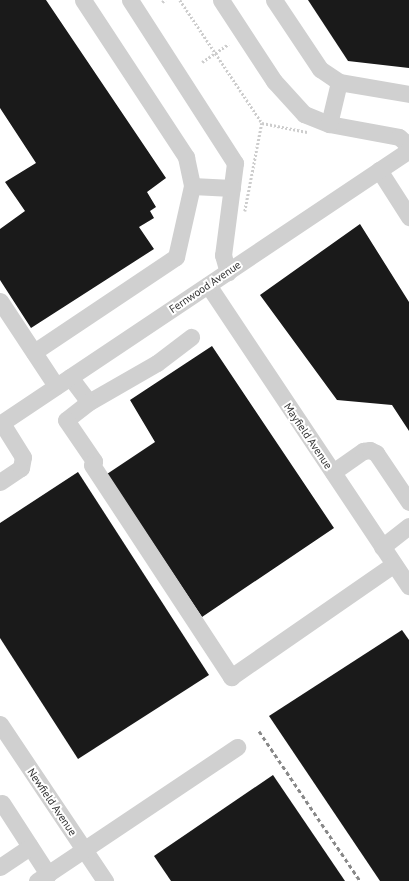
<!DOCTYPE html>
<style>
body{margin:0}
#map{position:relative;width:409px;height:881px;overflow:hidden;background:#fff;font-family:"PT Sans",sans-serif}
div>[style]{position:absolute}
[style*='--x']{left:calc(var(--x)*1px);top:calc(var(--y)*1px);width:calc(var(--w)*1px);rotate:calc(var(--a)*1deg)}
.building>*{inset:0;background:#1a1a1a}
.path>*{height:2.5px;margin-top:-1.25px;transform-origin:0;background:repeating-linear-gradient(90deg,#cdcdcd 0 2px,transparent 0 4px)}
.minor>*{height:17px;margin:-8.5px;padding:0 8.5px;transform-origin:8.5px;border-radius:8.5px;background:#d0d0d0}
.rail>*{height:3px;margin-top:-1.5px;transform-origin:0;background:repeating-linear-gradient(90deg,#888 0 4px,transparent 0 7px)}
span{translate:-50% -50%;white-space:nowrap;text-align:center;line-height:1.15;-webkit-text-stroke:4px #fff;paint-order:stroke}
.street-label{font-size:11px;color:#333}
</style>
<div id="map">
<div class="building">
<div style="clip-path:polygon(0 0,46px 0,166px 178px,147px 192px,156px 207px,150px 211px,154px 218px,139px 227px,154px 249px,31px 328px,0 280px,0 229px,25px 211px,5px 182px,36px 163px,0 108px)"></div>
<div style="clip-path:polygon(308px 0,409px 0,409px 68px,348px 61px)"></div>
<div style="clip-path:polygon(360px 224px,409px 302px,409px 431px,392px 405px,337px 400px,260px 295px)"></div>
<div style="clip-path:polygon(212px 346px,334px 528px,202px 617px,107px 474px,155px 442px,130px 400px)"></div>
<div style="clip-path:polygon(78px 472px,209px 675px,78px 759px,0 638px,0 523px)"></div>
<div style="clip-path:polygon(402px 630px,409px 640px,409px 881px,380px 881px,269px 716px)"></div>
<div style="clip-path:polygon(273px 775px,345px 881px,171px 881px,154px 856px)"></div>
</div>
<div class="path">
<div style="--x:180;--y:0;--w:148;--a:56.3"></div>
<div style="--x:262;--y:123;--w:90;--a:100.9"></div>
<div style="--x:162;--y:2;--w:4;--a:-34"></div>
<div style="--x:202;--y:62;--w:32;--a:-34"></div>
<div style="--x:262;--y:123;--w:46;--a:11.3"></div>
</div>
<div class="minor">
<div style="--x:83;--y:0;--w:188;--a:56.7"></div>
<div style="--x:186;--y:157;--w:30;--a:78"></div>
<div style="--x:130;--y:0;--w:194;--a:57.2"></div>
<div style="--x:235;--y:163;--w:93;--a:97.4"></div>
<div style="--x:223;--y:255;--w:18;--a:74"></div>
<div style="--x:221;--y:0;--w:97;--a:56.8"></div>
<div style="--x:274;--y:81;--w:45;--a:47.7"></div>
<div style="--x:304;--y:114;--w:27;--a:22"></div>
<div style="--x:329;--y:124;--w:71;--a:10.5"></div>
<div style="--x:399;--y:137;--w:13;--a:42"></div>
<div style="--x:274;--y:0;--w:83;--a:56.3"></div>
<div style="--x:320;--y:69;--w:23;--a:34"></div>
<div style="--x:329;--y:124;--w:43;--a:-76.6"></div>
<div style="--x:339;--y:82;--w:71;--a:9.7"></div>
<div style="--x:379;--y:170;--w:56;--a:57.4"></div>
<div style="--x:208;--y:285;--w:362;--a:56.3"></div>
<div style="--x:0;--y:301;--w:102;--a:56.6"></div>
<div style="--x:34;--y:352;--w:171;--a:-33.8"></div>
<div style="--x:176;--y:257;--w:73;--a:-77.3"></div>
<div style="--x:192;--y:186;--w:40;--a:2.9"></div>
<div style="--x:70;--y:377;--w:31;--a:53"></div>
<div style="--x:89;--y:402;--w:78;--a:-29.8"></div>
<div style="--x:157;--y:363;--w:43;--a:-37.4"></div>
<div style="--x:89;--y:402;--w:29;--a:142"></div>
<div style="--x:66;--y:420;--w:50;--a:55.7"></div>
<div style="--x:94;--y:461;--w:4;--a:117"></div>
<div style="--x:92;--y:465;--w:254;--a:56.7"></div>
<div style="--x:231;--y:677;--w:198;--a:-34.7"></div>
<div style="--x:0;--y:424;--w:492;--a:-33.8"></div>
<div style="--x:333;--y:472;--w:37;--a:-35"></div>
<div style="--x:363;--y:451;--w:7;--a:-8"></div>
<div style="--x:370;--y:450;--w:7;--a:27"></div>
<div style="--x:376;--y:453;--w:59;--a:56"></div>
<div style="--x:0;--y:482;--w:25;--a:-34"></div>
<div style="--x:21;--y:468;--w:11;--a:-80"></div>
<div style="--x:23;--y:457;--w:40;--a:-122"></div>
<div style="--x:382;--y:547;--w:34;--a:-38"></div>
<div style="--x:0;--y:724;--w:189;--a:56.2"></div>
<div style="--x:2;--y:803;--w:85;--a:57.1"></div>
<div style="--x:0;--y:867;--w:36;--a:-34"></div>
<div style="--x:37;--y:881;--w:241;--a:-33.8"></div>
</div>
<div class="rail">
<div style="--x:259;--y:731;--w:181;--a:56"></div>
</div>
<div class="street-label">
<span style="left:205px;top:287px;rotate:-34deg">Fernwood Avenue</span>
<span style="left:308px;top:436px;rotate:56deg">Mayfield Avenue</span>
<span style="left:52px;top:802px;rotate:56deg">Newfield Avenue</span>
</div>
</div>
